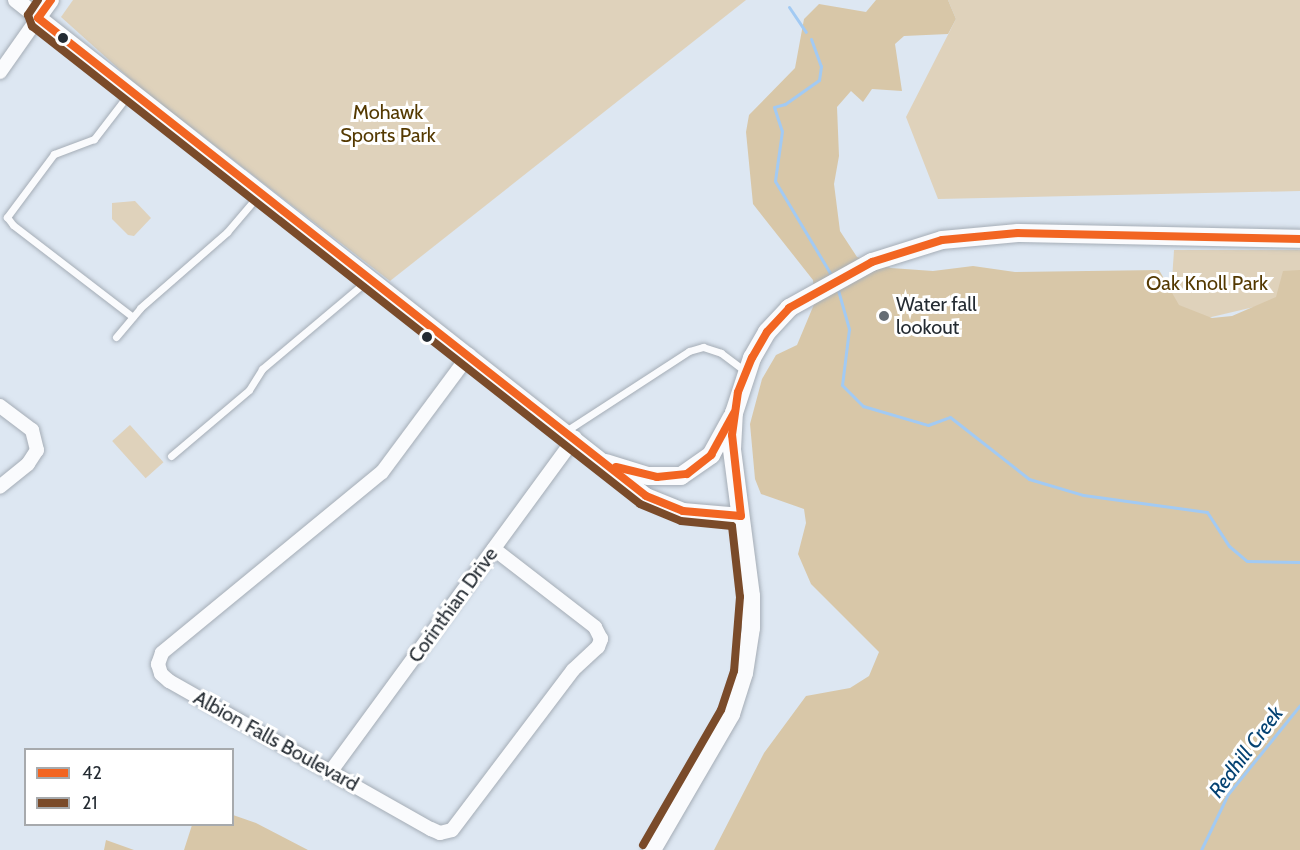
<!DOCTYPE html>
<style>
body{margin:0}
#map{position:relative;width:1300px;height:850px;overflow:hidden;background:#dde7f2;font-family:Cabin,sans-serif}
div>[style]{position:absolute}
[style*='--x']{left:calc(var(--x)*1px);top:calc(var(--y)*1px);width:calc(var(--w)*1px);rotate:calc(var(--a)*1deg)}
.green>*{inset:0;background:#dfd2bb;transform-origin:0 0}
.forest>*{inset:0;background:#d8c7a8}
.stream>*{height:3px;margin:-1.5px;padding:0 1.5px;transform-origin:1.5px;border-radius:1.5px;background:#a2caf3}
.roads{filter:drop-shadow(0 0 2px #a5adb6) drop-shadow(0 0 2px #a5adb6)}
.service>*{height:7px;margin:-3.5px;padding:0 3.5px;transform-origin:3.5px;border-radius:3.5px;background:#fafbfd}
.minor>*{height:14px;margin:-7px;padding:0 7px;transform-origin:7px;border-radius:7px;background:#fafbfd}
.tertiary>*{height:16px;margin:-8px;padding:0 8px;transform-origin:8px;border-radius:8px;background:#fafbfd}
.secondary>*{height:18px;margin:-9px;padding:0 9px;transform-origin:9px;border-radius:9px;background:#fafbfd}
.bus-1>*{height:8px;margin:-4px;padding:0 4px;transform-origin:4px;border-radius:4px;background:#f26522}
.bus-2>*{height:8px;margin:-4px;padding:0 4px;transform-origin:4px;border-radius:4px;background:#7a4b2a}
.dots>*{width:16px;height:16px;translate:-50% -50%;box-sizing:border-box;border:3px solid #fff;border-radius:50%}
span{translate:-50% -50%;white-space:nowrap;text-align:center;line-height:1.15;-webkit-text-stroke:6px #fff;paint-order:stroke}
.park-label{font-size:20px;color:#543901}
.poi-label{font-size:20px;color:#242b32}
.left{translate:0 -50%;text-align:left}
.street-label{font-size:20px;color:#242b32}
.water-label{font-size:21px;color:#044272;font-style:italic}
.legend{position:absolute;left:24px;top:748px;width:210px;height:78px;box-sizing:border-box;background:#fff;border:2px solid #a7aaad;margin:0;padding:8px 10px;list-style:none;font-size:18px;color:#242b32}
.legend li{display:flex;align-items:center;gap:12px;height:30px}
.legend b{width:30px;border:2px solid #a7aaad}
</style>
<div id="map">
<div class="green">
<div style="clip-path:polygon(73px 0,746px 0,390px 281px,139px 87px,61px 17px)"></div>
<div style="clip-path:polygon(948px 0,1300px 0,1300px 191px,938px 199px,906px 117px,956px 19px)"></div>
<div style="clip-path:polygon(135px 201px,151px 218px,134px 236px,128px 235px,112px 219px,112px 203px)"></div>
<div style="clip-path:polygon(1174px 250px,1300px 250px,1300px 287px,1292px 298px,1169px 327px)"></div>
<div style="left:130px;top:425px;width:50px;height:24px;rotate:48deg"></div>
</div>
<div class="forest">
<div style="clip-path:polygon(876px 0,948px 0,956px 19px,948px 34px,904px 36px,895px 44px,902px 91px,872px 89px,863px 102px,851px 91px,837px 107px,839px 156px,834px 184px,840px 231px,857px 257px,891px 268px,933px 271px,973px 266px,1015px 272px,1159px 270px,1179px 305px,1212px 318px,1232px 316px,1276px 297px,1283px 271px,1300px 270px,1300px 850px,714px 850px,764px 753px,806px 696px,850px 688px,869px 676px,879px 652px,811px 584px,798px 554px,806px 523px,804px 509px,761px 494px,755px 479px,750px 424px,762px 379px,776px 355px,797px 345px,815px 302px,813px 280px,753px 204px,746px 132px,749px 115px,795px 68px,804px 19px,819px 4px,866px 12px)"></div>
<div style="clip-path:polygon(233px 815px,256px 823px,308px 850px,184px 850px,192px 825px,232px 824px)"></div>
<div style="clip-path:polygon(106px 840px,134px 850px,104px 850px)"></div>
</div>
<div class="stream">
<div style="--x:789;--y:7;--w:30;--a:56"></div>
<div style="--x:811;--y:39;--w:29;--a:70"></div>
<div style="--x:821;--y:66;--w:14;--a:98"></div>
<div style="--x:819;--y:80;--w:42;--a:144.8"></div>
<div style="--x:785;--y:104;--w:11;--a:165"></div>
<div style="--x:774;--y:107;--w:25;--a:72"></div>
<div style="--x:782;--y:131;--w:50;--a:98"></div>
<div style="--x:775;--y:181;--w:113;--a:59.1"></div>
<div style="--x:838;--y:290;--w:41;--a:74.2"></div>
<div style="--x:849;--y:329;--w:56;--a:97.1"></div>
<div style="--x:842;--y:385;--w:30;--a:45"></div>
<div style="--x:863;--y:406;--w:68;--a:16.3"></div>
<div style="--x:928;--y:425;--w:23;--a:-20"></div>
<div style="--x:950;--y:417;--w:100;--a:38.1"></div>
<div style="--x:1029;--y:479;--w:56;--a:16.5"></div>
<div style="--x:1083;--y:495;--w:125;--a:7.8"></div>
<div style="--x:1207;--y:512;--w:40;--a:57.1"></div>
<div style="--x:1229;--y:546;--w:23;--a:40"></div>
<div style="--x:1247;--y:561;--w:53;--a:1.1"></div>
<div style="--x:1201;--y:850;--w:62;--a:-64.3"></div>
<div style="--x:1228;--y:794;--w:114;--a:-51"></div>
</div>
<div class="roads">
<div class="service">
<div style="--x:131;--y:91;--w:61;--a:127.6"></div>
<div style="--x:94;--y:139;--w:43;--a:159.4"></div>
<div style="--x:54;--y:154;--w:79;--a:126.7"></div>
<div style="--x:7;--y:217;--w:10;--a:53"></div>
<div style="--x:13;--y:225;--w:151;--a:37.5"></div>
<div style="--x:116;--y:337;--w:38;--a:-50"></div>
<div style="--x:140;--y:308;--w:116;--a:-41.1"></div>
<div style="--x:227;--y:232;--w:52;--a:-49.6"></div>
<div style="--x:566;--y:431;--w:147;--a:-33"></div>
<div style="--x:689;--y:351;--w:15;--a:-16"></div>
<div style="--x:703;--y:347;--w:19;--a:18"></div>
<div style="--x:721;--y:353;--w:30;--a:37"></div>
<div style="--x:171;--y:456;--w:102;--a:-40.2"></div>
<div style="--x:249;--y:390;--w:25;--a:-58"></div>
<div style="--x:262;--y:369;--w:140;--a:-40.1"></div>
</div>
<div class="minor">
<div style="--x:0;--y:72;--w:66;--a:-54.9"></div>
<div style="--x:469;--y:355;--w:146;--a:126.6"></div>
<div style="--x:382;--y:472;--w:285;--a:140.6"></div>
<div style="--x:162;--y:653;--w:12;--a:110"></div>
<div style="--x:158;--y:664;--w:10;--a:73"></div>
<div style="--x:161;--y:674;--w:11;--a:41"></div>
<div style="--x:169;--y:681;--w:301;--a:29.5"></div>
<div style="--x:431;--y:829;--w:10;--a:24"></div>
<div style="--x:440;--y:833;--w:12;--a:-14"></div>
<div style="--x:452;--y:830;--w:201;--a:-52.9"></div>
<div style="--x:573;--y:670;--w:34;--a:-43"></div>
<div style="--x:598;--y:647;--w:9;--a:-69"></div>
<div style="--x:601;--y:639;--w:13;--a:-117"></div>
<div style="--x:595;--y:627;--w:128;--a:-142.3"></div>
<div style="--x:0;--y:406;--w:40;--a:37"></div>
<div style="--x:32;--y:430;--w:21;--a:76"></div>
<div style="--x:37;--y:450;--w:17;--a:123"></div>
<div style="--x:28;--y:464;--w:36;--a:141"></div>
<div style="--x:331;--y:771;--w:413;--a:-53.8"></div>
</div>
<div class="tertiary">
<div style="--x:16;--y:0;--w:802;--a:38.21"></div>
<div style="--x:646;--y:496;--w:40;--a:22"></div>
<div style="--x:683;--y:511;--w:58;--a:4.9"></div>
<div style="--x:38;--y:18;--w:22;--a:-54"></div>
</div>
<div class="secondary">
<div style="--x:606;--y:463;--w:44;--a:17.2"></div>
<div style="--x:648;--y:476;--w:33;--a:0"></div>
<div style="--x:681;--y:476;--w:37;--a:-35"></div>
<div style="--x:711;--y:455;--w:43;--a:-61.1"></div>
<div style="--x:652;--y:850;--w:157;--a:-59.8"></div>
<div style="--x:731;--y:714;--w:43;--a:-72.4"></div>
<div style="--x:744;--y:673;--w:46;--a:-81.2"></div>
<div style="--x:751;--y:628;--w:32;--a:-90"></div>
<div style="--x:751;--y:596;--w:148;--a:-97.4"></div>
<div style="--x:732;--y:449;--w:36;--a:-87"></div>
<div style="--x:734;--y:413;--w:58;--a:-71.9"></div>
<div style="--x:752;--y:358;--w:30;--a:-60"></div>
<div style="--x:767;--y:332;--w:33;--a:-47"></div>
<div style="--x:789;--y:308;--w:95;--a:-29"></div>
<div style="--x:872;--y:262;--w:73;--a:-17.4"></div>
<div style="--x:942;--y:240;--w:76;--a:-5.3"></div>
<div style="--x:1018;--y:233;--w:282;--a:1.2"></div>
</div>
</div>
<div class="bus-1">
<div style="--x:51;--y:0;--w:22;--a:126"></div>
<div style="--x:38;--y:18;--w:773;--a:38.17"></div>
<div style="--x:646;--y:496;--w:40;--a:22"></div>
<div style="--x:683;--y:511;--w:58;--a:4.9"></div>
<div style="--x:741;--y:516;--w:81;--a:-96.3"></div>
<div style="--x:732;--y:435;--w:43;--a:-82.1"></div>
<div style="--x:738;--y:392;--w:37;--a:-68"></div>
<div style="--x:752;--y:358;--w:30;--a:-60"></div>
<div style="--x:767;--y:332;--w:33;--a:-47"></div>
<div style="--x:789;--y:308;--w:95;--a:-29"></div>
<div style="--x:872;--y:262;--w:73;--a:-17.4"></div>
<div style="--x:942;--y:240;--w:76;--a:-5.3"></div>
<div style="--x:1018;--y:233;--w:282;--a:1.2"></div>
<div style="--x:616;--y:467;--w:42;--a:13.7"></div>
<div style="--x:657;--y:477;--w:30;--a:-6"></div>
<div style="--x:687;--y:474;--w:31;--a:-38"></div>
<div style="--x:711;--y:455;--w:48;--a:-61.3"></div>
</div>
<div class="bus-2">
<div style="--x:38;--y:0;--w:18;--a:124"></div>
<div style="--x:28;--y:15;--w:12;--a:70"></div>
<div style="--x:32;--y:26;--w:773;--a:38.17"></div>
<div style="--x:640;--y:504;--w:44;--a:22.5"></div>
<div style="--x:681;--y:521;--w:51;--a:5.6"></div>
<div style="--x:732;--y:526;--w:71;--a:83.6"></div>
<div style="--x:740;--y:597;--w:74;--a:94.6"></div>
<div style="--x:734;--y:671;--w:41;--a:108.4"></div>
<div style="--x:721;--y:710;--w:156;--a:120"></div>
</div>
<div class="dots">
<div style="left:63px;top:38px;background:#242b32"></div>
<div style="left:884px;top:316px;background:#656d75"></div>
<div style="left:427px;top:337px;background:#242b32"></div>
</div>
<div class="park-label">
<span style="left:388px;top:124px">Mohawk<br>Sports Park</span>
<span style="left:1207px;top:283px">Oak Knoll Park</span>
</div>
<div class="poi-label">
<span class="left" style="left:896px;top:316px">Water fall<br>lookout</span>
</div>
<div class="street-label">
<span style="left:453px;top:605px;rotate:-54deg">Corinthian Drive</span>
<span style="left:276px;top:741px;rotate:29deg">Albion Falls Boulevard</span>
</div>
<div class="water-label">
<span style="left:1246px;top:752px;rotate:-53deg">Redhill Creek</span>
</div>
<ul class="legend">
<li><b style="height:8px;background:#f26522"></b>42</li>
<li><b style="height:8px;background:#7a4b2a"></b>21</li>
</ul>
</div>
